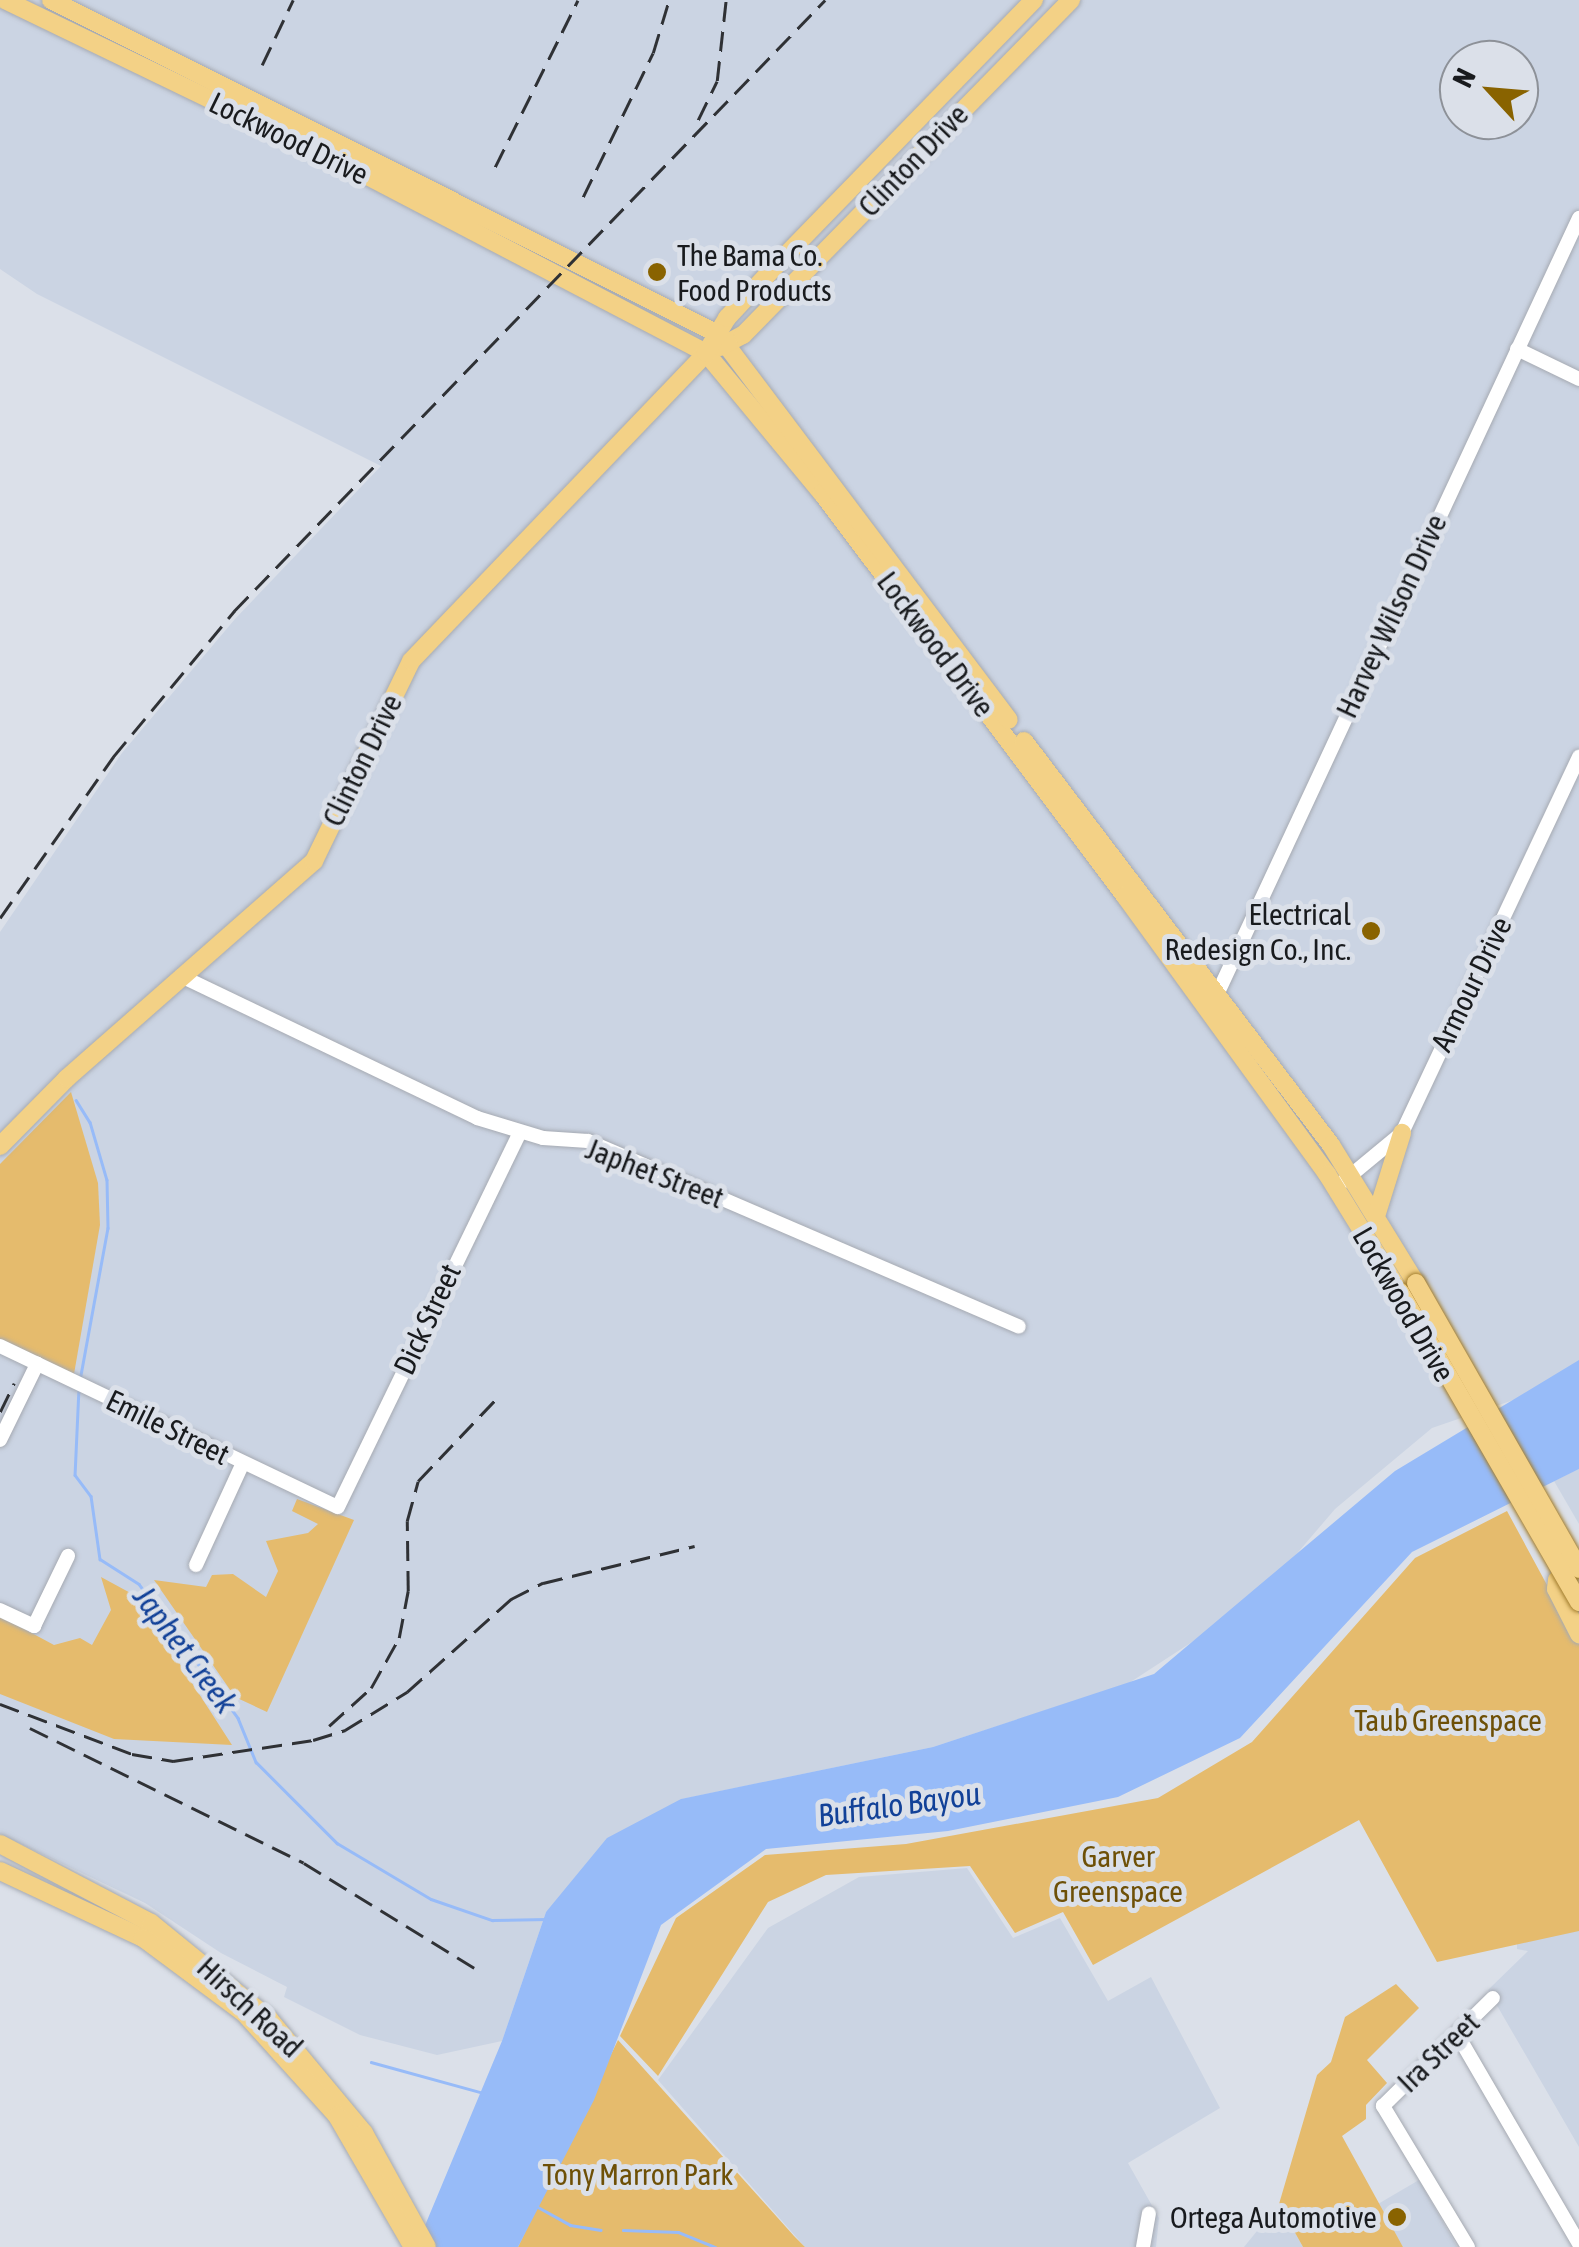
<!DOCTYPE html>
<style>
body{margin:0}
#map{position:relative;width:1579px;height:2247px;overflow:hidden;background:#dbe0e9;font-family:"Asap Condensed",sans-serif}
div>[style]{position:absolute}
[style*='--x']{left:calc(var(--x)*1px);top:calc(var(--y)*1px);width:calc(var(--w)*1px);rotate:calc(var(--a)*1deg)}
.built>*{inset:0;background:#cbd4e3}
.green>*{inset:0;background:#e5bb6d}
.water>*{inset:0;background:#97bbf8}
.stream>*{height:2.5px;margin:-1.25px;padding:0 1.25px;transform-origin:1.25px;border-radius:1.25px;background:#97bbf8}
.roads{filter:drop-shadow(0 0 2px #a6aab2) drop-shadow(0 0 2px #a6aab2)}
.minor>*{height:14px;margin:-7px;padding:0 7px;transform-origin:7px;border-radius:7px;background:#fff}
.major>*{height:18px;margin:-9px;padding:0 9px;transform-origin:9px;border-radius:9px;background:#f3d186}
.rail>*{height:2.5px;margin-top:-1.25px;transform-origin:0;background:repeating-linear-gradient(90deg,#2f3135 0 20px,transparent 0 30px)}
.bridges{filter:drop-shadow(0 0 2px #a27d2e) drop-shadow(0 0 2px #a27d2e)}
.major-bridge>*{height:18px;margin:-9px;padding:0 9px;transform-origin:9px;border-radius:9px;background:#f3d186}
.dots>*{width:28px;height:28px;translate:-50% -50%;box-sizing:border-box;border:5px solid #dbe0e9;border-radius:50%}
span{translate:-50% -50%;white-space:nowrap;text-align:center;line-height:1.15;-webkit-text-stroke:10px #dbe0e9;paint-order:stroke}
.street-label{font-size:30px;color:#191b1e}
.poi-label{font-size:30px;color:#191b1e}
.left{translate:0 -50%;text-align:left}
.right{translate:-100% -50%;text-align:right}
.park-label{font-size:30px;color:#6e5007}
.water-label{font-size:32px;color:#124198;font-style:italic}
.north{position:absolute;left:1439px;top:40px;width:100px;height:100px;box-sizing:border-box;background:#dbe0e9;border:2px solid #8d9198;border-radius:50%;rotate:296deg;font-size:28px;font-weight:700;line-height:40px;text-align:center;color:#191b1e}
.north::after{content:'';display:block;margin:auto;width:35px;height:45px;background:#896300;clip-path:polygon(50% 0,100% 100%,50% 72%,0 100%)}
</style>
<div id="map">
<div class="built">
<div style="clip-path:polygon(evenodd,0 0,1579px 0,1579px 1366px,1525px 1396px,1432px 1428px,1335px 1509px,1258px 1599px,1129px 1683px,933px 1747px,682px 1799px,546px 1912px,502px 2041px,437px 2055px,360px 2035px,284px 1997px,287px 1987px,221px 1953px,145px 1903px,0 1834px,0 932px,122px 753px,235px 619px,381px 466px,37px 294px,0 269px,0 0,1459px 60px,1519px 60px,1519px 120px,1459px 120px,1459px 60px)"></div>
<div style="clip-path:polygon(1579px 1469px,1579px 1524px,1554px 1481px)"></div>
<div style="clip-path:polygon(967px 1868px,1013px 1938px,1060px 1918px,1108px 2001px,1151px 1977px,1220px 2108px,1128px 2163px,1159px 2218px,1156px 2247px,805px 2247px,658px 2080px,768px 1928px,859px 1877px)"></div>
<div style="clip-path:polygon(1579px 1928px,1579px 2147px,1488px 1990px,1528px 1951px,1517px 1949px,1517px 1939px)"></div>
<div style="clip-path:polygon(1419px 2180px,1457px 2247px,1403px 2247px,1378px 2204px)"></div>
<div style="clip-path:polygon(1279px 2204px,1303px 2247px,1244px 2247px)"></div>
</div>
<div class="green">
<div style="clip-path:polygon(71px 1092px,98px 1183px,100px 1225px,74px 1374px,0 1340px,0 1164px)"></div>
<div style="clip-path:polygon(297px 1499px,354px 1520px,267px 1712px,235px 1697px,154px 1580px,206px 1587px,212px 1575px,233px 1574px,266px 1597px,278px 1571px,266px 1541px,308px 1533px,318px 1524px,292px 1511px)"></div>
<div style="clip-path:polygon(1507px 1511px,1579px 1644px,1579px 1931px,1437px 1962px,1359px 1820px,1093px 1965px,1063px 1912px,1015px 1933px,970px 1866px,826px 1875px,768px 1902px,658px 2076px,620px 2036px,676px 1918px,765px 1855px,906px 1844px,1158px 1798px,1252px 1742px,1415px 1558px)"></div>
<div style="clip-path:polygon(101px 1577px,136px 1596px,232px 1745px,114px 1739px,0 1694px,0 1616px,54px 1645px,80px 1638px,92px 1645px,111px 1610px)"></div>
<div style="clip-path:polygon(1396px 1984px,1419px 2008px,1367px 2060px,1387px 2083px,1366px 2105px,1366px 2119px,1342px 2136px,1403px 2247px,1303px 2247px,1279px 2204px,1317px 2075px,1331px 2062px,1345px 2017px)"></div>
<div style="clip-path:polygon(618px 2040px,794px 2236px,805px 2247px,518px 2247px)"></div>
</div>
<div class="water">
<div style="clip-path:polygon(1579px 1360px,1579px 1469px,1412px 1552px,1240px 1738px,1118px 1797px,948px 1831px,766px 1849px,661px 1925px,594px 2100px,518px 2247px,416px 2247px,502px 2041px,546px 1912px,607px 1838px,681px 1799px,933px 1747px,1154px 1674px,1395px 1471px)"></div>
</div>
<div class="stream">
<div style="--x:76;--y:1100;--w:26;--a:58"></div>
<div style="--x:90;--y:1122;--w:60;--a:73.7"></div>
<div style="--x:107;--y:1180;--w:48;--a:88.8"></div>
<div style="--x:108;--y:1228;--w:155;--a:100.4"></div>
<div style="--x:79;--y:1388;--w:87;--a:92.6"></div>
<div style="--x:75;--y:1475;--w:26;--a:53"></div>
<div style="--x:91;--y:1496;--w:64;--a:81.9"></div>
<div style="--x:100;--y:1559;--w:46;--a:32.7"></div>
<div style="--x:139;--y:1584;--w:167;--a:53.5"></div>
<div style="--x:238;--y:1718;--w:48;--a:67.8"></div>
<div style="--x:256;--y:1762;--w:115;--a:45"></div>
<div style="--x:337;--y:1843;--w:109;--a:30.8"></div>
<div style="--x:431;--y:1899;--w:65;--a:19"></div>
<div style="--x:492;--y:1920;--w:55;--a:-1"></div>
<div style="--x:371;--y:2062;--w:113;--a:15.4"></div>
<div style="--x:538;--y:2207;--w:37;--a:29"></div>
<div style="--x:570;--y:2225;--w:31;--a:9"></div>
<div style="--x:623;--y:2230;--w:55;--a:2.1"></div>
<div style="--x:678;--y:2232;--w:40;--a:22"></div>
</div>
<div class="roads">
<div class="minor">
<div style="--x:1517;--y:349;--w:69;--a:25.8"></div>
<div style="--x:181;--y:976;--w:328;--a:25.6"></div>
<div style="--x:477;--y:1118;--w:69;--a:16.9"></div>
<div style="--x:543;--y:1138;--w:45;--a:3.8"></div>
<div style="--x:588;--y:1141;--w:469;--a:23.3"></div>
<div style="--x:1214;--y:1001;--w:864;--a:-65.01"></div>
<div style="--x:1344;--y:1181;--w:75;--a:-39.6"></div>
<div style="--x:1402;--y:1133;--w:416;--a:-64.8"></div>
<div style="--x:0;--y:1346;--w:374;--a:25.5"></div>
<div style="--x:338;--y:1507;--w:416;--a:-64.1"></div>
<div style="--x:0;--y:1440;--w:85;--a:-64"></div>
<div style="--x:196;--y:1565;--w:112;--a:-65.3"></div>
<div style="--x:0;--y:1610;--w:38;--a:25"></div>
<div style="--x:34;--y:1626;--w:78;--a:-64.1"></div>
<div style="--x:1457;--y:2034;--w:243;--a:59.8"></div>
<div style="--x:1143;--y:2247;--w:34;--a:-80"></div>
<div style="--x:1468;--y:2247;--w:165;--a:-121.1"></div>
<div style="--x:1383;--y:2106;--w:154;--a:-44.5"></div>
</div>
<div class="major">
<div style="--x:5;--y:0;--w:388;--a:25.8"></div>
<div style="--x:354;--y:169;--w:397;--a:27.6"></div>
<div style="--x:706;--y:353;--w:182;--a:50.4"></div>
<div style="--x:822;--y:493;--w:504;--a:53.06"></div>
<div style="--x:1125;--y:896;--w:344;--a:54"></div>
<div style="--x:1327;--y:1174;--w:139;--a:58.3"></div>
<div style="--x:51;--y:0;--w:746;--a:26.6"></div>
<div style="--x:718;--y:334;--w:483;--a:53"></div>
<div style="--x:720;--y:347;--w:26;--a:-28"></div>
<div style="--x:743;--y:335;--w:469;--a:-45.6"></div>
<div style="--x:1024;--y:741;--w:507;--a:52.77"></div>
<div style="--x:1331;--y:1145;--w:162;--a:58.4"></div>
<div style="--x:0;--y:1146;--w:95;--a:-45.4"></div>
<div style="--x:67;--y:1078;--w:329;--a:-41.3"></div>
<div style="--x:314;--y:861;--w:222;--a:-64.1"></div>
<div style="--x:411;--y:661;--w:426;--a:-46.2"></div>
<div style="--x:706;--y:353;--w:41;--a:-59"></div>
<div style="--x:727;--y:318;--w:82;--a:-47"></div>
<div style="--x:783;--y:258;--w:360;--a:-45.8"></div>
<div style="--x:1377;--y:1213;--w:84;--a:-72.6"></div>
<div style="--x:1574;--y:1569;--w:20;--a:147"></div>
<div style="--x:1557;--y:1580;--w:9;--a:96"></div>
<div style="--x:1556;--y:1589;--w:51;--a:62.9"></div>
<div style="--x:0;--y:1844;--w:170;--a:27.6"></div>
<div style="--x:151;--y:1923;--w:152;--a:39.1"></div>
<div style="--x:269;--y:2019;--w:148;--a:50.2"></div>
<div style="--x:364;--y:2133;--w:130;--a:61.1"></div>
<div style="--x:0;--y:1871;--w:158;--a:25.1"></div>
<div style="--x:143;--y:1938;--w:126;--a:36.6"></div>
<div style="--x:244;--y:2013;--w:139;--a:47.9"></div>
<div style="--x:337;--y:2116;--w:151;--a:59.9"></div>
</div>
</div>
<div class="rail">
<div style="--x:262;--y:65;--w:72;--a:-64.5"></div>
<div style="--x:698;--y:120;--w:43;--a:-64"></div>
<div style="--x:717;--y:81;--w:81;--a:-83.7"></div>
<div style="--x:495;--y:167;--w:186;--a:-63.6"></div>
<div style="--x:583;--y:197;--w:160;--a:-64.1"></div>
<div style="--x:653;--y:53;--w:55;--a:-73.2"></div>
<div style="--x:0;--y:918;--w:197;--a:-54.9"></div>
<div style="--x:113;--y:757;--w:190;--a:-50.3"></div>
<div style="--x:234;--y:611;--w:850;--a:-45.95"></div>
<div style="--x:0;--y:1412;--w:32;--a:-64"></div>
<div style="--x:0;--y:1704;--w:141;--a:20.7"></div>
<div style="--x:132;--y:1754;--w:42;--a:9.7"></div>
<div style="--x:173;--y:1761;--w:142;--a:-8.5"></div>
<div style="--x:313;--y:1740;--w:34;--a:-17"></div>
<div style="--x:345;--y:1730;--w:73;--a:-31.5"></div>
<div style="--x:407;--y:1692;--w:140;--a:-41.8"></div>
<div style="--x:511;--y:1599;--w:36;--a:-27"></div>
<div style="--x:543;--y:1583;--w:156;--a:-13.7"></div>
<div style="--x:329;--y:1726;--w:57;--a:-42.1"></div>
<div style="--x:371;--y:1688;--w:57;--a:-60.8"></div>
<div style="--x:399;--y:1638;--w:48;--a:-79.2"></div>
<div style="--x:408;--y:1591;--w:70;--a:-90.8"></div>
<div style="--x:407;--y:1521;--w:41;--a:-74.6"></div>
<div style="--x:418;--y:1481;--w:115;--a:-46.4"></div>
<div style="--x:30;--y:1728;--w:305;--a:26.2"></div>
<div style="--x:304;--y:1863;--w:208;--a:31.6"></div>
</div>
<div class="bridges">
<div class="major-bridge">
<div style="--x:1416;--y:1283;--w:329;--a:60.3"></div>
<div style="--x:1400;--y:1292;--w:358;--a:60"></div>
</div>
</div>
<div class="dots">
<div style="left:657px;top:272px;background:#896300"></div>
<div style="left:1371px;top:931px;background:#896300"></div>
<div style="left:1397px;top:2217px;background:#896300"></div>
</div>
<div class="street-label">
<span style="left:289px;top:138px;rotate:26deg">Lockwood Drive</span>
<span style="left:913px;top:160px;rotate:-46deg">Clinton Drive</span>
<span style="left:1391px;top:616px;rotate:-65deg">Harvey Wilson Drive</span>
<span style="left:936px;top:644px;rotate:53deg">Lockwood Drive</span>
<span style="left:362px;top:760px;rotate:-64deg">Clinton Drive</span>
<span style="left:1471px;top:984px;rotate:-64deg">Armour Drive</span>
<span style="left:655px;top:1173px;rotate:21deg">Japhet Street</span>
<span style="left:1404px;top:1304px;rotate:60deg">Lockwood Drive</span>
<span style="left:427px;top:1319px;rotate:-65deg">Dick Street</span>
<span style="left:168px;top:1427px;rotate:26deg">Emile Street</span>
<span style="left:250px;top:2007px;rotate:43deg">Hirsch Road</span>
<span style="left:1438px;top:2052px;rotate:-44deg">Ira Street</span>
</div>
<div class="poi-label">
<span class="left" style="left:677px;top:272px">The Bama Co.<br>Food Products</span>
<span class="right" style="left:1351px;top:931px">Electrical<br>Redesign Co., Inc.</span>
<span class="right" style="left:1377px;top:2217px">Ortega Automotive</span>
</div>
<div class="park-label">
<span style="left:1448px;top:1720px">Taub Greenspace</span>
<span style="left:1118px;top:1873px">Garver<br>Greenspace</span>
<span style="left:638px;top:2174px">Tony Marron Park</span>
</div>
<div class="water-label">
<span style="left:185px;top:1650px;rotate:53deg">Japhet Creek</span>
<span style="left:899px;top:1805px;rotate:-8deg">Buffalo Bayou</span>
</div>
<div class="north">N</div>
</div>
